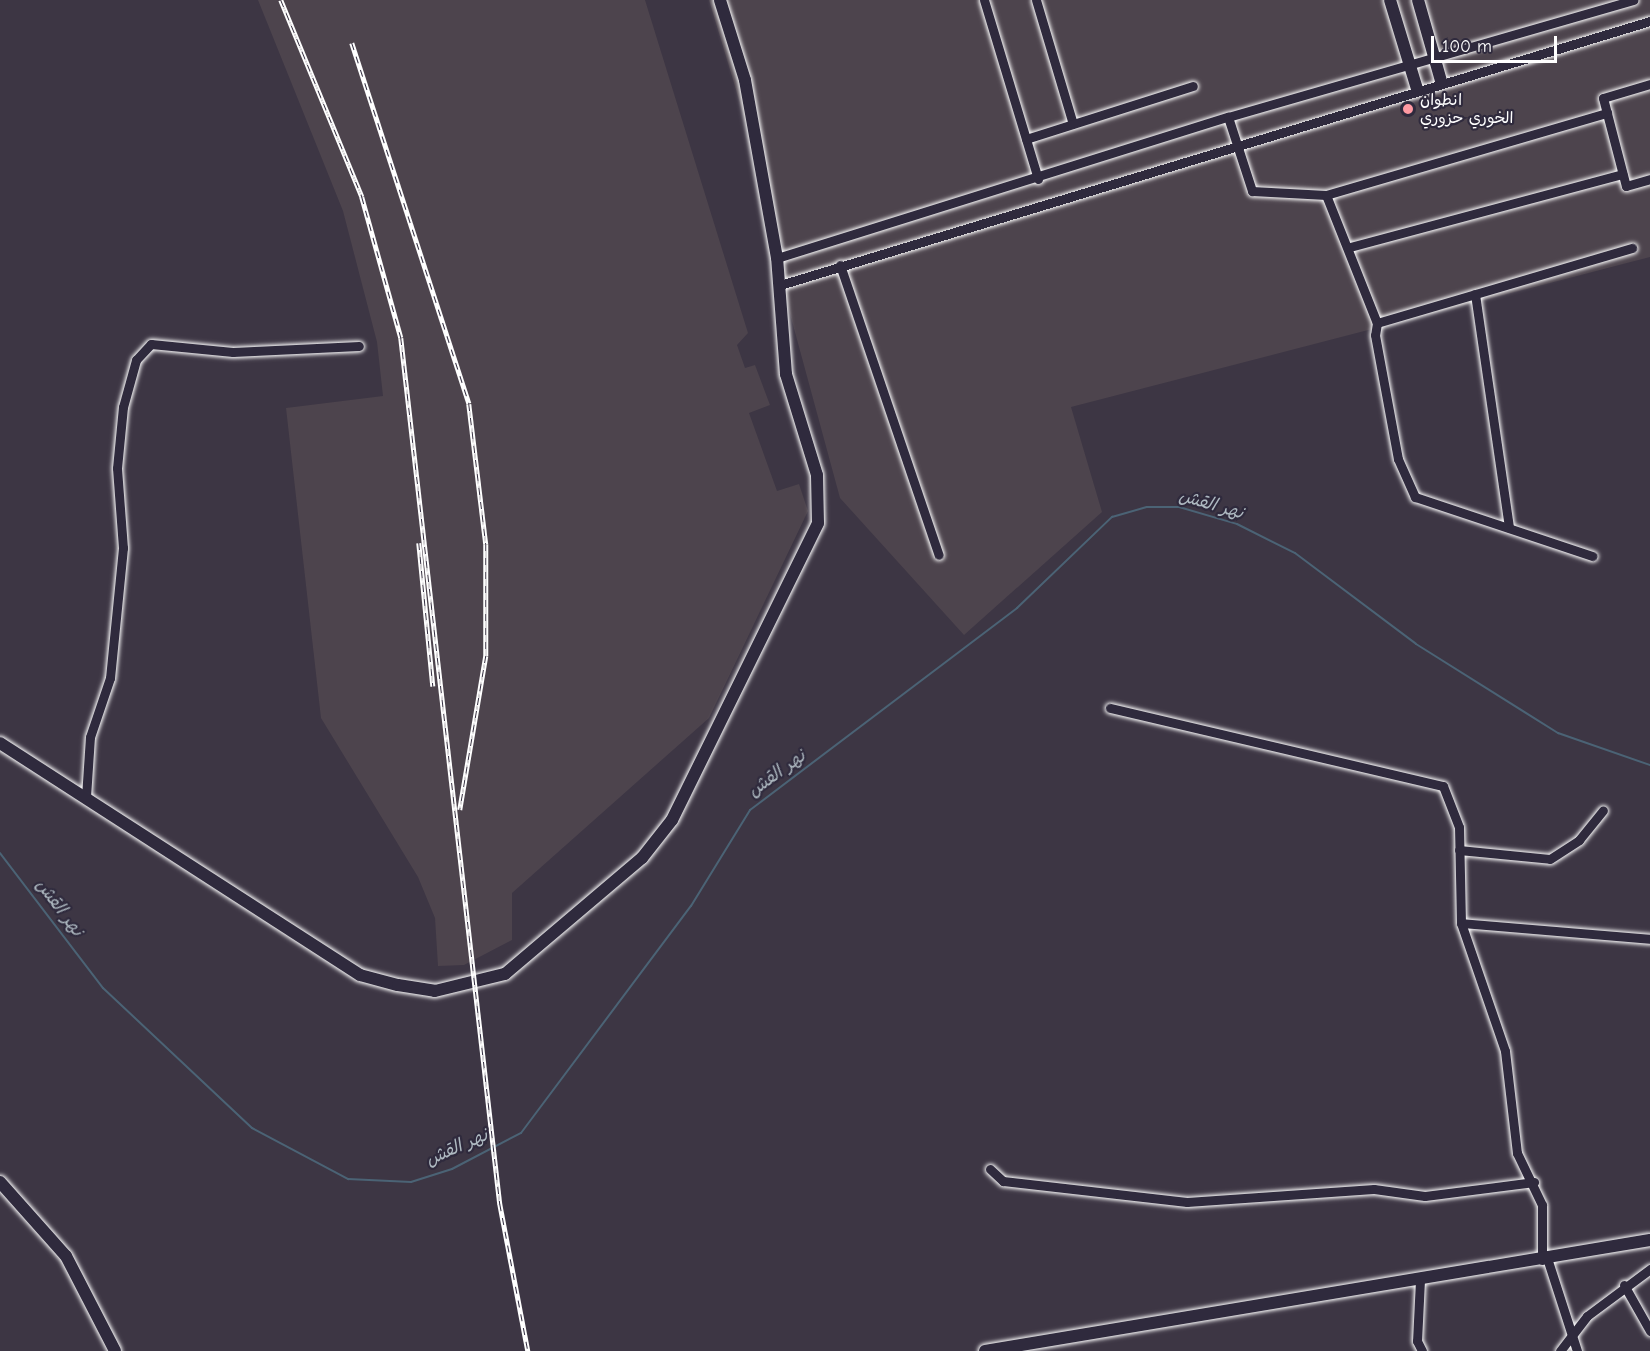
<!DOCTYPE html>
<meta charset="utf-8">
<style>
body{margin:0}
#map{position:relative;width:1650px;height:1351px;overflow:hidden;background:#3d3644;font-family:"Comic Neue","Playpen Sans Arabic",sans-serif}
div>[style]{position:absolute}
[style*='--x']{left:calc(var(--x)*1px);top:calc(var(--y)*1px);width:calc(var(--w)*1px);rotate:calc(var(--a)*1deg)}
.built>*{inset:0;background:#4d444d}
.stream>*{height:2px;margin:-1px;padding:0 1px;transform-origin:1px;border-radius:1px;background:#4b6375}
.roads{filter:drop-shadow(0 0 2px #fff) drop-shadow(0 0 2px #fff)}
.street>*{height:9px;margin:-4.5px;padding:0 4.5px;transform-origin:4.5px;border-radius:4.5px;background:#2f2a3d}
.secondary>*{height:12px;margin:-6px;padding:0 6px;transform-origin:6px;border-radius:6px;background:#2f2a3d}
.rail>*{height:4.5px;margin-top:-2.25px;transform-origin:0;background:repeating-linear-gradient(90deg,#2f2a3d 0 7px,#fff 0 14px);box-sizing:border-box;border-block:2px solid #fff}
.dots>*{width:16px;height:16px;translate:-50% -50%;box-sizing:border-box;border:3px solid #2f2a3d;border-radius:50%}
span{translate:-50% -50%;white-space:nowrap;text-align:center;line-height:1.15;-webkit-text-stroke:4.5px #2f2a3d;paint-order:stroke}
.poi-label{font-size:16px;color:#fff}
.left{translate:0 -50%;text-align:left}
.water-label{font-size:18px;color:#aeb9c1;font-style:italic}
.scale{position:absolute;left:1431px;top:36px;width:126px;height:27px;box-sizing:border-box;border:3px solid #fff;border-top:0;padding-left:8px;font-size:18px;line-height:21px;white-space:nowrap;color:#fff;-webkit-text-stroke:4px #2f2a3d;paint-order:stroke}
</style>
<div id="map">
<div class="built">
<div style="clip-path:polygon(258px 0,645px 0,748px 333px,737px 345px,745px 368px,755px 365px,770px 405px,749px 413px,777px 491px,799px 484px,808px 511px,709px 718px,512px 893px,512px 940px,464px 965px,438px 966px,435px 918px,418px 877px,321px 718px,286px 408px,383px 396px,377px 342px,343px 211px)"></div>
<div style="clip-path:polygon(709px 0,1650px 0,1650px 257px,1071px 407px,1102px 512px,964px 635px,840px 498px,786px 299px,783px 246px)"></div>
</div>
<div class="stream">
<div style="--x:0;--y:853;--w:170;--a:52.7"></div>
<div style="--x:103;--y:988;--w:204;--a:43.2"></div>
<div style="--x:252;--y:1128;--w:109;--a:28"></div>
<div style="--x:348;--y:1179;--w:63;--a:2.7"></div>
<div style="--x:411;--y:1182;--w:43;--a:-17.6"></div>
<div style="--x:452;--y:1169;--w:78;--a:-27.6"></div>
<div style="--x:521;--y:1133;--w:284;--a:-53.2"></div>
<div style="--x:691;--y:906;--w:113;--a:-58.4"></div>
<div style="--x:750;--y:810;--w:335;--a:-37.1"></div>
<div style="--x:1017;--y:608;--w:132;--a:-43.8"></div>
<div style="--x:1112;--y:517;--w:36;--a:-16"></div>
<div style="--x:1147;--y:507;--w:32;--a:0"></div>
<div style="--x:1179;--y:507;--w:60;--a:16.3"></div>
<div style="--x:1237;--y:524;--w:65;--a:26.6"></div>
<div style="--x:1295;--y:553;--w:151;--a:36.9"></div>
<div style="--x:1416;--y:644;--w:168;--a:32.1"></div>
<div style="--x:1558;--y:733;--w:97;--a:19.2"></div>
</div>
<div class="roads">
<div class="street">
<div style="--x:984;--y:0;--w:187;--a:73.2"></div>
<div style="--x:1036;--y:0;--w:129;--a:73.4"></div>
<div style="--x:1650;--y:84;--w:49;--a:163.4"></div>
<div style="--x:1603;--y:98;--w:91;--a:75.4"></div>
<div style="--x:1626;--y:186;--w:25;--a:-16"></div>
<div style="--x:1228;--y:117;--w:78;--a:72"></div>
<div style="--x:1252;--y:191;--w:74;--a:3.1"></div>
<div style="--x:1326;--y:195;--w:138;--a:68.3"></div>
<div style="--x:1377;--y:323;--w:12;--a:99"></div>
<div style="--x:1375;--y:335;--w:126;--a:79.5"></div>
<div style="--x:1398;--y:459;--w:42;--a:65.9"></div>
<div style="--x:1415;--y:497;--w:187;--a:18.4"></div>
<div style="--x:1026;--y:139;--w:175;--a:-17.6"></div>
<div style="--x:1326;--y:195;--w:293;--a:-16.3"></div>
<div style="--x:1350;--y:247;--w:282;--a:-15"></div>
<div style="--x:777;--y:258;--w:473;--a:-17.4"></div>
<div style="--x:1228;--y:117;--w:422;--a:-16.1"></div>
<div style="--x:840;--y:265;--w:306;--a:71.2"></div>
<div style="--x:780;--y:285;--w:909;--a:-16.88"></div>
<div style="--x:1475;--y:294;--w:236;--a:81.7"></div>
<div style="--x:1377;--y:323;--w:266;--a:-16.4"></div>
<div style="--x:1110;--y:708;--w:342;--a:13.2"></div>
<div style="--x:1443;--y:786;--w:44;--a:68.7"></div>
<div style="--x:1459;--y:827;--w:96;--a:88.8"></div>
<div style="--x:1461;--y:923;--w:135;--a:71"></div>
<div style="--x:1505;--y:1051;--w:103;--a:83.3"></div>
<div style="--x:1517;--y:1153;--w:58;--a:64.3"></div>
<div style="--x:1542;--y:1205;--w:55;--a:90"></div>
<div style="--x:86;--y:797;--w:60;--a:-86.2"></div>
<div style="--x:90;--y:737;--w:62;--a:-71.3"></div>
<div style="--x:110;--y:678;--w:131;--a:-84.3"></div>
<div style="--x:123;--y:548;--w:80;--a:-94.3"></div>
<div style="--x:117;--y:468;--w:61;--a:-84.4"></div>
<div style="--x:123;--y:407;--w:49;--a:-74.5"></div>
<div style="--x:136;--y:360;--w:22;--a:-47"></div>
<div style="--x:151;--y:344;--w:82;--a:5.6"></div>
<div style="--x:233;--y:352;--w:126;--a:-2.7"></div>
<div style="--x:1459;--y:850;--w:91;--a:5.6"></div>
<div style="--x:1550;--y:859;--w:35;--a:-33"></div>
<div style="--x:1579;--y:840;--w:38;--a:-51"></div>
<div style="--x:1461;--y:923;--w:190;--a:4.8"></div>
<div style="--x:990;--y:1169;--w:18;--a:43"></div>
<div style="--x:1003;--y:1181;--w:185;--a:6.5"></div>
<div style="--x:1187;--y:1202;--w:187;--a:-4"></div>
<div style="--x:1374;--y:1189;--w:51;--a:7.8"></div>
<div style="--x:1425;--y:1196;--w:110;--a:-7.3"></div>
<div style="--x:1547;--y:1258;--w:98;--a:72.1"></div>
<div style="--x:1420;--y:1280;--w:61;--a:92.8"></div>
<div style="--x:1417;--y:1341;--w:11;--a:63"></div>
<div style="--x:1624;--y:1285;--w:53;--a:60.5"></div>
<div style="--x:1560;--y:1351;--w:44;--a:-52.4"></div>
<div style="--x:1587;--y:1316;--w:79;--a:-36.7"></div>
</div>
<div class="secondary">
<div style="--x:1390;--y:0;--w:93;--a:73.1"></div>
<div style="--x:1418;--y:0;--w:84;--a:74.1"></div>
<div style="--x:0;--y:743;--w:428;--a:32.8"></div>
<div style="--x:360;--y:975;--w:39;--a:15"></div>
<div style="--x:398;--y:985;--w:37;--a:9"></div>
<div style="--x:435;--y:991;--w:72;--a:-13.7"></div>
<div style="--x:505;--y:974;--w:180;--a:-40.3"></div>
<div style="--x:642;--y:858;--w:48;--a:-51.7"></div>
<div style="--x:672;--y:820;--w:331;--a:-63.8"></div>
<div style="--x:818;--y:523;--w:48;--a:-91.2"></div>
<div style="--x:817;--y:475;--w:106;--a:-107.1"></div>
<div style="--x:786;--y:374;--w:116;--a:-94.4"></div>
<div style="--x:777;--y:258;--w:181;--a:-100.2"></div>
<div style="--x:745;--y:80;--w:84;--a:-107.4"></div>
<div style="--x:0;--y:1182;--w:99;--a:48.3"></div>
<div style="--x:66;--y:1256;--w:107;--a:62.7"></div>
<div style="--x:985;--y:1351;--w:674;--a:-9.48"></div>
</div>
</div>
<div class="rail">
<div style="--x:281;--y:0;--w:213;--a:67.6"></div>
<div style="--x:362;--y:197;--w:146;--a:74.5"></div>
<div style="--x:401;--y:338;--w:872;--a:83.48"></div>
<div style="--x:500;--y:1204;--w:150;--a:79.2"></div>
<div style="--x:352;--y:43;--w:379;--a:72"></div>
<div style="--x:469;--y:404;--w:141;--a:83.1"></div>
<div style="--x:486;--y:544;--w:112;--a:90"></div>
<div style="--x:486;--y:656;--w:156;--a:99.6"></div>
<div style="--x:419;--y:543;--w:144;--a:84.4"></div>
</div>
<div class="dots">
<div style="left:1408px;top:109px;background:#ff9aa2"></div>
</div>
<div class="poi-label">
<span class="left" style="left:1420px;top:109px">انطوان<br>الخوري حزوري</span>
</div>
<div class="water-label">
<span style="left:1211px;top:505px;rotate:16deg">نهر القش</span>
<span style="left:777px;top:774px;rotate:-36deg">نهر القش</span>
<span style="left:59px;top:908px;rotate:53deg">نهر القش</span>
<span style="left:457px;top:1148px;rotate:-24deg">نهر القش</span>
</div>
<div class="scale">100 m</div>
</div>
